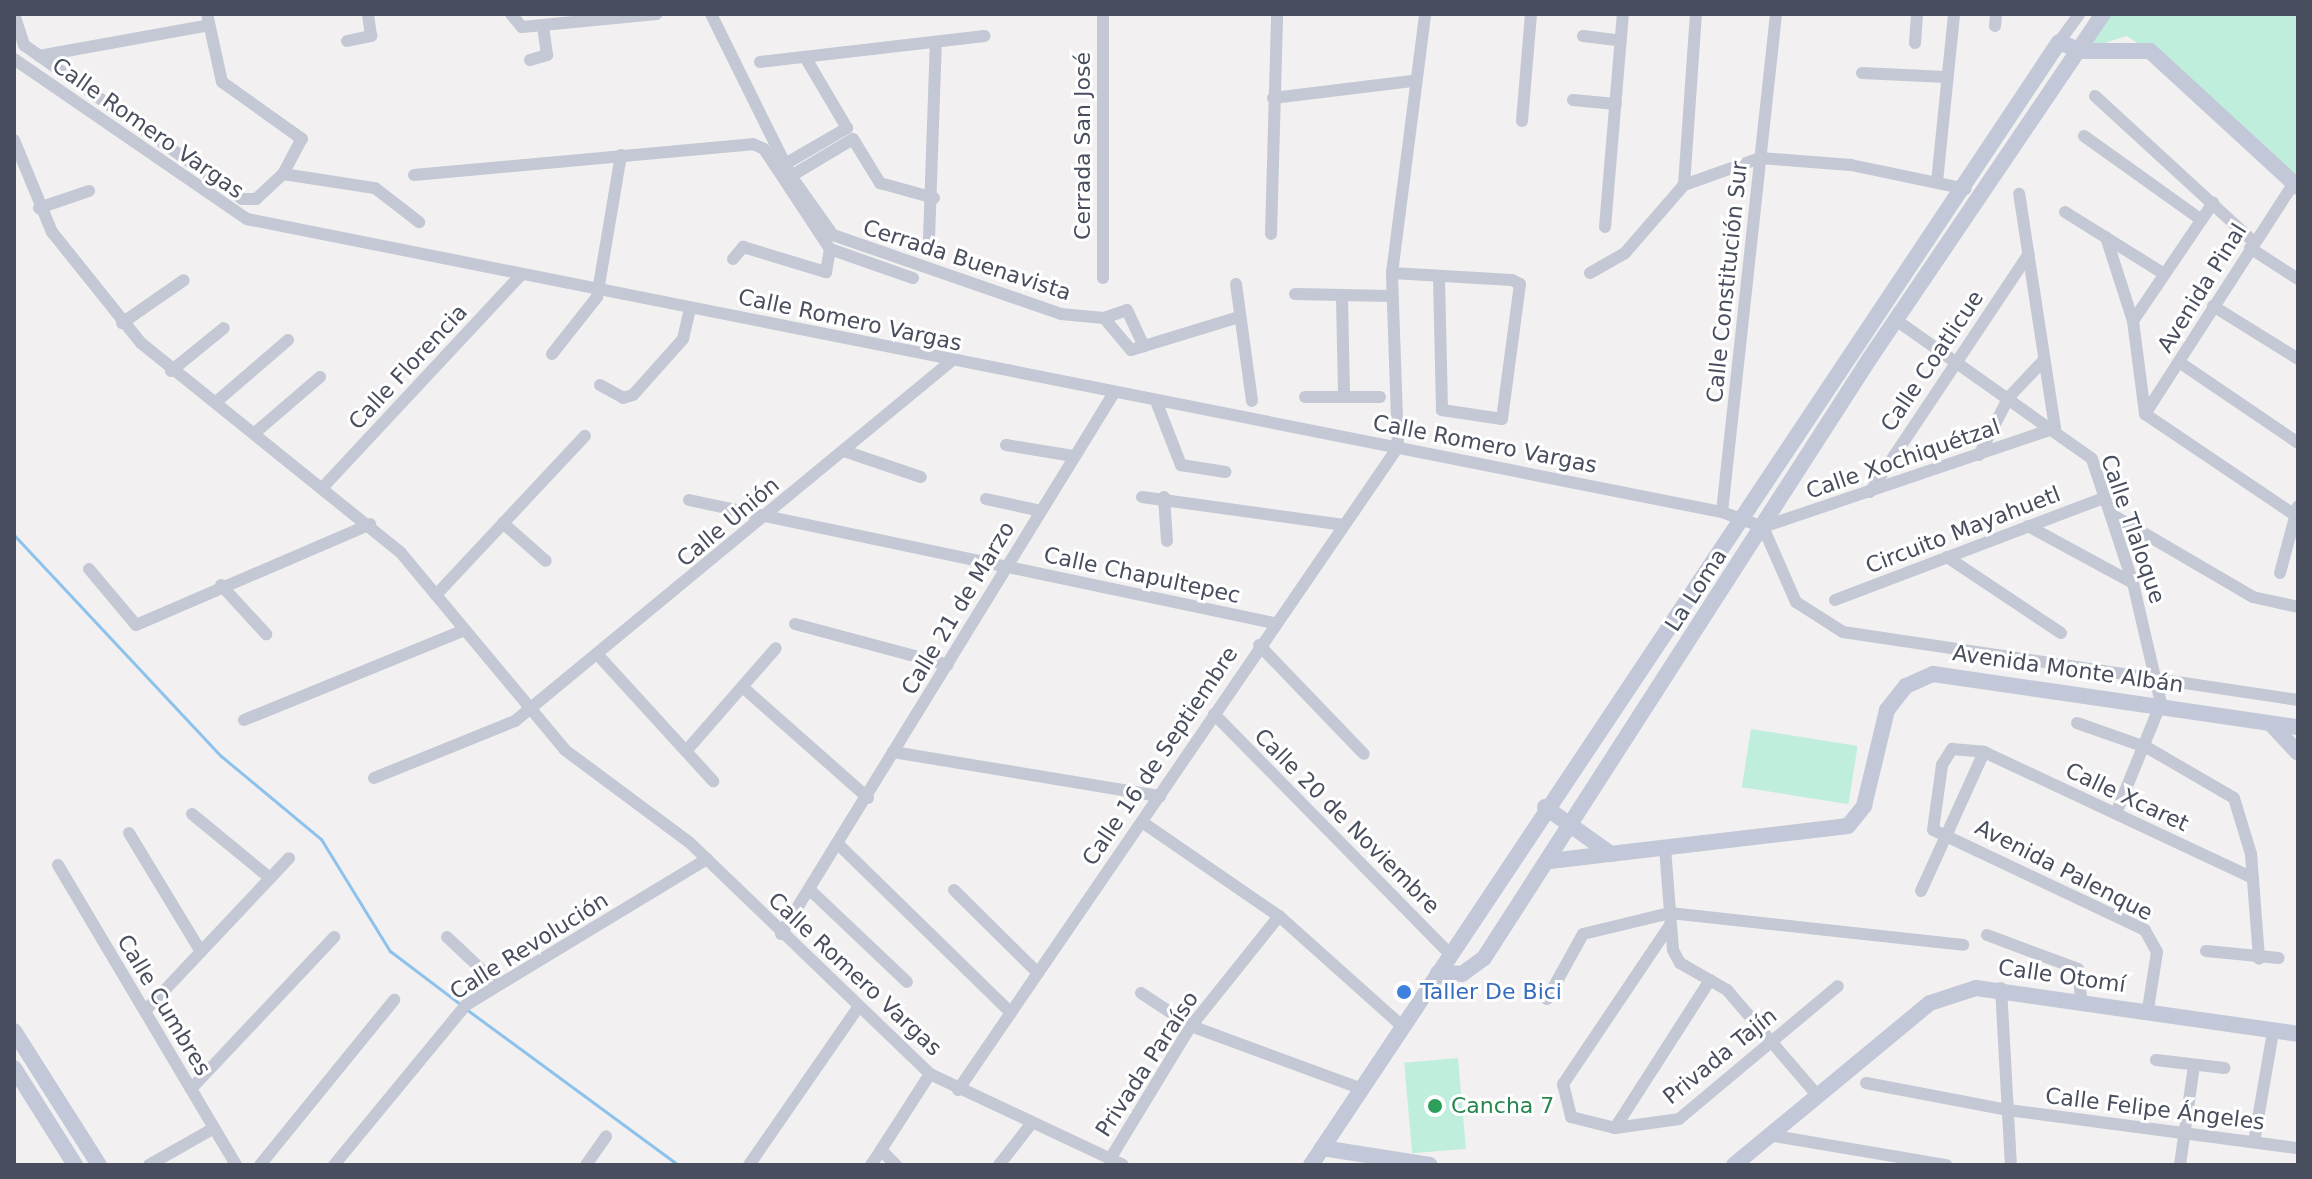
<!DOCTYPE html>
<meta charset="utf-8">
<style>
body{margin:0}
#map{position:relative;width:2312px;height:1179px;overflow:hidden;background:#f2f0f0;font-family:"DejaVu Sans",sans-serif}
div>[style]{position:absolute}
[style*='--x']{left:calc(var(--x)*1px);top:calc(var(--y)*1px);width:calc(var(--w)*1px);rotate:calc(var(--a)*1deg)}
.green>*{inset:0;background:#bfefdc;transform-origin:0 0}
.stream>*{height:3px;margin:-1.5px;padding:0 1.5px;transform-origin:1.5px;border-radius:1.5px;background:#8cc2ec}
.street>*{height:12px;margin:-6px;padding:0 6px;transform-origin:6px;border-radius:6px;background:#c3c8d4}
.secondary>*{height:16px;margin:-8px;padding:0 8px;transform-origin:8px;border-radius:8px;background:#c3c8d8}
.dots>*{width:22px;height:22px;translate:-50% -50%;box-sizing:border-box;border:4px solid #fff;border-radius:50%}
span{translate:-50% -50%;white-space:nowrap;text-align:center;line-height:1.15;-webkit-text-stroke:6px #fff;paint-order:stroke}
.street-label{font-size:22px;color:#484e5d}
.shop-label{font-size:22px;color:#366cbe}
.left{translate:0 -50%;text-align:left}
.leisure-label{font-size:22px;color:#27864d}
.frame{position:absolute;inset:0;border:16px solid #484e5d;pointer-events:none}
</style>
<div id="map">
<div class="green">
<div style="clip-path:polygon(2103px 14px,2298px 14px,2298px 186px,2176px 69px,2127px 36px,2079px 51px)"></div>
<div style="left:1751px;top:729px;width:108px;height:59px;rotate:9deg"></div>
<div style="left:1458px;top:1058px;width:91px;height:54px;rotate:85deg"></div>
</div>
<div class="stream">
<div style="--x:14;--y:535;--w:303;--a:46.9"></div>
<div style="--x:221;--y:756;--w:130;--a:39.7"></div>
<div style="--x:321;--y:839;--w:132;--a:58.4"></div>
<div style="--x:390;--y:951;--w:88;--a:37.1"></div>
<div style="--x:466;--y:1009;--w:263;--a:36.3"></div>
</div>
<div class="street">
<div style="--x:14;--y:14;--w:33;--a:72"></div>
<div style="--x:24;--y:45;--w:267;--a:35.2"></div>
<div style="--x:242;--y:199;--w:14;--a:0"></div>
<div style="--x:256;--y:199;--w:37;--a:-43"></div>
<div style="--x:283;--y:174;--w:40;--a:-62"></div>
<div style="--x:302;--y:139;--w:98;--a:-144.5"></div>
<div style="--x:222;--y:82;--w:70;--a:-102.4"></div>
<div style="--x:511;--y:14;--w:17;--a:50"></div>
<div style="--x:522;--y:27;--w:135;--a:-5.5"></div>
<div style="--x:711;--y:14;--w:181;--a:63.7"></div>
<div style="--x:791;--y:176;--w:72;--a:54.6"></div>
<div style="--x:833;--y:235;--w:241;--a:19.1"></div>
<div style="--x:1061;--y:314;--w:43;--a:5.3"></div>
<div style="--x:1104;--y:318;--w:24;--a:-19"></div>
<div style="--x:1127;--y:310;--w:40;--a:65"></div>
<div style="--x:1103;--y:14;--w:264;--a:90"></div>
<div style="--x:1995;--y:26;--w:12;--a:-85"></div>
<div style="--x:1583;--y:36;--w:38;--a:7"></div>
<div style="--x:347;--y:41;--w:25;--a:-12"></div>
<div style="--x:371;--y:36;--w:22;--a:-98"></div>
<div style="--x:2059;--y:42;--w:34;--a:-54"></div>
<div style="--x:1915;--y:43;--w:29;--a:-86"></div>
<div style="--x:39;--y:56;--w:173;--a:-10.3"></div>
<div style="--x:14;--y:59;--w:283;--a:34.5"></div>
<div style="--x:247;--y:219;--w:1504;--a:11.24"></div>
<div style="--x:530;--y:60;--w:18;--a:-16"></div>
<div style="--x:547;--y:55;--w:30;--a:-98"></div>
<div style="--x:760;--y:62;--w:226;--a:-6.6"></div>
<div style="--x:1862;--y:73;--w:84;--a:2.7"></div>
<div style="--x:2095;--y:96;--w:216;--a:42.6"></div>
<div style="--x:1273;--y:98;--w:140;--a:-7"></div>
<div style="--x:1573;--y:100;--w:43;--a:5.3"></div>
<div style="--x:1522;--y:121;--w:107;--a:-85.2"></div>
<div style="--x:2084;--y:136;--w:143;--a:35.6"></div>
<div style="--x:14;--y:140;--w:100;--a:67.6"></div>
<div style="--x:52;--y:232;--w:142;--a:51.3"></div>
<div style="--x:141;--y:343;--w:334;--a:38.9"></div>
<div style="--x:401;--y:553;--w:256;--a:50.2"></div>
<div style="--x:565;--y:750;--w:154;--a:36.6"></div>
<div style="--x:689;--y:842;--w:335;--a:43.9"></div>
<div style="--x:930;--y:1074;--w:213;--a:25.2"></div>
<div style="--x:785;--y:164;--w:72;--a:-30.1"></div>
<div style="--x:847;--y:128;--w:82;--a:-120.6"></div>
<div style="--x:283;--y:174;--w:93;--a:8.7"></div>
<div style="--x:375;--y:188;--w:56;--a:37.7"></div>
<div style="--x:414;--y:175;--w:340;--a:-5.2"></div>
<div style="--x:753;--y:144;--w:12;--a:24"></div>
<div style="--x:764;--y:149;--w:120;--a:56.6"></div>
<div style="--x:830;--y:249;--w:88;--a:19.3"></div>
<div style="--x:791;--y:176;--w:72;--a:-30.8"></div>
<div style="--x:853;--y:139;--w:52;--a:58.5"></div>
<div style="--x:880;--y:183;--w:56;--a:15.5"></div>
<div style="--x:1937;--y:182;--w:169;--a:-84.2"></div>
<div style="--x:1684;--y:185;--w:171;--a:-86"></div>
<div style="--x:39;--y:208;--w:53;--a:-18.8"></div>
<div style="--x:2065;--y:212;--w:113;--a:32"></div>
<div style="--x:1605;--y:227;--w:214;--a:-85.2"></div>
<div style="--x:1271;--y:234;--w:220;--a:-88.4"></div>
<div style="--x:2106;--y:237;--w:88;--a:72.2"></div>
<div style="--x:2133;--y:321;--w:94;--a:82.6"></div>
<div style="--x:929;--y:239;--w:197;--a:-88"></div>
<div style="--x:2250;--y:248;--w:57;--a:32.9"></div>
<div style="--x:733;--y:259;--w:16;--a:-50"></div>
<div style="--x:743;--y:247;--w:87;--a:16.8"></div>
<div style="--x:826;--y:272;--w:23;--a:-80"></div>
<div style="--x:1392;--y:273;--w:120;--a:3.3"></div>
<div style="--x:1512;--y:280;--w:9;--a:27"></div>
<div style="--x:1520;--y:284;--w:136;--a:97.6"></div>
<div style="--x:1502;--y:419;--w:61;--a:-171.5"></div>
<div style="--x:1442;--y:410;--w:134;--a:-91.3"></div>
<div style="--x:1590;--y:273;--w:40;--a:-29.7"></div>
<div style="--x:1625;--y:253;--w:90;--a:-49.1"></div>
<div style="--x:1684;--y:185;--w:81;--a:-19.6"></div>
<div style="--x:1760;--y:158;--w:91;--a:4.4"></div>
<div style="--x:1851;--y:165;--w:117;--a:11.8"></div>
<div style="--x:1236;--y:284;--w:118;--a:82.2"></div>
<div style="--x:1295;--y:294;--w:97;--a:1.2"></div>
<div style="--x:1342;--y:298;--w:98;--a:88.8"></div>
<div style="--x:2213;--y:306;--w:100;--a:31.9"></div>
<div style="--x:1104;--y:318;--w:42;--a:49.8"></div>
<div style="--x:1131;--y:350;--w:113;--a:-17"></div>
<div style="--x:1896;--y:320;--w:240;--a:35.3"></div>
<div style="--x:2092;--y:459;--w:131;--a:71.7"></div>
<div style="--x:2133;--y:583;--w:123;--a:76.9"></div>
<div style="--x:2161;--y:703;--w:119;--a:112.2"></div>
<div style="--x:2133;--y:321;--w:143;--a:-55.9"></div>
<div style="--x:122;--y:323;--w:75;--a:-34.7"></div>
<div style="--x:552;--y:354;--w:73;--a:-51.7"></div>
<div style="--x:597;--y:297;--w:144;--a:-80.4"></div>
<div style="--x:2179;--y:362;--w:144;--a:34.2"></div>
<div style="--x:171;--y:371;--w:68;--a:-39.1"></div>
<div style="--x:600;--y:385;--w:26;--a:29"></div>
<div style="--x:623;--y:398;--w:10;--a:-17"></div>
<div style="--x:633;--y:395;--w:75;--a:-48.2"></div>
<div style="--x:683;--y:339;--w:32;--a:-77"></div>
<div style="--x:1305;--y:397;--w:75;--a:0"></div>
<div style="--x:1156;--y:401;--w:69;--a:68.7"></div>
<div style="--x:1181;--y:465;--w:45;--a:9"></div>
<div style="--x:216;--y:402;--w:95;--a:-40.7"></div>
<div style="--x:2145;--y:414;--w:275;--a:-57.2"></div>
<div style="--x:2145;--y:414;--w:181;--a:34"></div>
<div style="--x:257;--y:431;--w:83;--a:-40.6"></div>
<div style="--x:1006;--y:445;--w:68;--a:9.3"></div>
<div style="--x:1398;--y:447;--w:174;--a:-92"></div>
<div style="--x:1392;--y:273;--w:261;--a:-82.7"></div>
<div style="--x:844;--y:451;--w:81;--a:18.7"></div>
<div style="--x:1979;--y:455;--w:65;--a:-62.7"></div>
<div style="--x:2009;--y:397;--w:50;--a:-46.6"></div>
<div style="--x:325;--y:485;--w:286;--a:-47"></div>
<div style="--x:1870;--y:492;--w:286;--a:-56.3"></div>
<div style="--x:1142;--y:497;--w:204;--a:7.9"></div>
<div style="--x:1164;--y:497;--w:44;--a:86.1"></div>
<div style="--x:986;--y:499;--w:56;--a:12.3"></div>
<div style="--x:689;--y:500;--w:598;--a:11.87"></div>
<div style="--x:2111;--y:514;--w:164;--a:30.3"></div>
<div style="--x:2253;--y:597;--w:46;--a:12.5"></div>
<div style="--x:503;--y:523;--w:57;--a:41.5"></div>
<div style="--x:2028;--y:526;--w:119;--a:28.5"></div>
<div style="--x:1763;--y:527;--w:82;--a:66.3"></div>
<div style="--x:1796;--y:602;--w:56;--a:32.6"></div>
<div style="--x:1843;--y:632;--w:460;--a:8.5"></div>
<div style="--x:1763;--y:527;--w:308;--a:-18.7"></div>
<div style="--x:2055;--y:428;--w:237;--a:-98.7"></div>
<div style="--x:1763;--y:527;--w:44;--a:-159.9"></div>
<div style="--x:1722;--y:512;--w:501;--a:-83.81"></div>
<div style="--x:1947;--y:557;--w:137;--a:33.7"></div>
<div style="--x:89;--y:569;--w:73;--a:50"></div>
<div style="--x:136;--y:625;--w:255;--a:-23.3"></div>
<div style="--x:2280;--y:573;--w:69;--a:-75"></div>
<div style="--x:221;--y:585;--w:67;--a:47.4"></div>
<div style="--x:436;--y:595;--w:218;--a:-46.9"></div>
<div style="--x:1835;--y:600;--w:290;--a:-20.8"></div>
<div style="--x:795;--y:624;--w:158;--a:15"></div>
<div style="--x:1259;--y:645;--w:151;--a:46.1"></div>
<div style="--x:598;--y:655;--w:171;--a:47.6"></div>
<div style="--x:746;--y:690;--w:163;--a:41.5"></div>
<div style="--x:1214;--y:714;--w:338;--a:45.5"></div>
<div style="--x:244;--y:720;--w:238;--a:-22.2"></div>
<div style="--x:2077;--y:723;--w:75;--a:19.4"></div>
<div style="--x:2148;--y:748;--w:99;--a:30.2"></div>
<div style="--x:2234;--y:798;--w:59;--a:73.1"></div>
<div style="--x:2251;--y:854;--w:105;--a:85.6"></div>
<div style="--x:687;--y:750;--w:135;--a:-48.9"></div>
<div style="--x:893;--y:752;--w:271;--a:9.4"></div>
<div style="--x:374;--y:778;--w:152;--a:-22"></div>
<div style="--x:515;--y:721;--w:564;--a:-39.53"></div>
<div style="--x:192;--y:814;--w:101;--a:39.4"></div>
<div style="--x:1142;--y:822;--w:166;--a:34.5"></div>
<div style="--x:1279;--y:916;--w:165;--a:41.8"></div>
<div style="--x:129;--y:833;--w:139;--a:58.8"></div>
<div style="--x:837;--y:843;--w:243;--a:44.3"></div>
<div style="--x:1665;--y:848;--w:102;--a:85.5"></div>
<div style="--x:1673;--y:950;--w:15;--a:62"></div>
<div style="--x:1680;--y:963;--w:54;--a:29.9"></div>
<div style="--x:1727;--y:990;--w:138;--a:49.4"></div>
<div style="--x:58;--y:865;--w:349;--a:59.3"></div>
<div style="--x:809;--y:889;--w:135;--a:43.5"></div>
<div style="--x:954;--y:890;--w:118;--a:44.7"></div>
<div style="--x:1921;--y:891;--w:153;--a:-65.6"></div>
<div style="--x:1670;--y:925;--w:192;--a:123.9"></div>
<div style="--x:1563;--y:1084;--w:34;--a:76"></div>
<div style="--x:1571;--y:1117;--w:45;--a:14"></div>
<div style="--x:1615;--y:1128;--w:65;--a:-8"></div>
<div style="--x:1679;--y:1119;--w:207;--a:-39.9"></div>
<div style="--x:781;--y:934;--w:635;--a:-58.39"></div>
<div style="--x:1987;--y:935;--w:97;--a:20.5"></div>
<div style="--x:2078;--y:969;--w:31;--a:84"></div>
<div style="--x:447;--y:937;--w:70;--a:43.3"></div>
<div style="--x:2206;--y:951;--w:73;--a:5.5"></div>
<div style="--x:2001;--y:988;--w:177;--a:86.8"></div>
<div style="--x:1141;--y:993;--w:60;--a:33.4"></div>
<div style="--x:1191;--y:1026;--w:182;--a:20.2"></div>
<div style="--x:1547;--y:999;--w:74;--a:-61"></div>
<div style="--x:1583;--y:934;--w:89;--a:-13.6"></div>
<div style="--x:1670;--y:913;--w:295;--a:6.2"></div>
<div style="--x:2148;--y:1009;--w:58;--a:-81"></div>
<div style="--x:2157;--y:952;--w:25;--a:-119"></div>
<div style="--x:2145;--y:930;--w:234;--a:-154.7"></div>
<div style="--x:1933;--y:830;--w:66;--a:-82.1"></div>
<div style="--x:1942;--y:765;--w:19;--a:-58"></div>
<div style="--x:1952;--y:749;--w:32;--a:5"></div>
<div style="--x:1984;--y:752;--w:297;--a:25.1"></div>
<div style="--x:145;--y:1011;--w:210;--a:-46.7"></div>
<div style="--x:2156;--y:1060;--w:69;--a:6.6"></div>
<div style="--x:1866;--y:1083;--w:145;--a:10.8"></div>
<div style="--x:2008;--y:1110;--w:292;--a:7.5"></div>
<div style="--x:191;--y:1089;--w:209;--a:-46.7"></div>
<div style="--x:958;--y:1090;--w:779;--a:-55.62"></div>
<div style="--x:1615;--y:1128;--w:176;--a:-57.3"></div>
<div style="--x:1768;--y:1135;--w:181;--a:9.6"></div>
<div style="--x:2254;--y:1142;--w:112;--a:-80.2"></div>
<div style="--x:1110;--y:1159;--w:156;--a:-58.7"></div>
<div style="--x:1191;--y:1026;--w:141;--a:-51.3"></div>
<div style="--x:149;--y:1165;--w:75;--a:-29.6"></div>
<div style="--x:260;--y:1165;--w:213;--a:-50.9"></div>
<div style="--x:334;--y:1165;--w:207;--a:-50.5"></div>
<div style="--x:466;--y:1005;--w:282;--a:-31.2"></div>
<div style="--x:586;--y:1165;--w:35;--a:-55"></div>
<div style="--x:749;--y:1165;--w:190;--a:-55.3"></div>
<div style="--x:871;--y:1165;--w:18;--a:-56"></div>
<div style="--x:896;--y:1165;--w:21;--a:-135"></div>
<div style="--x:881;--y:1150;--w:90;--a:-57.2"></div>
<div style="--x:999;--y:1165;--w:52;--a:-52"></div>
<div style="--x:2180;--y:1165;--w:101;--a:-82"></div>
</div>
<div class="secondary">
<div style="--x:2272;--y:725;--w:38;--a:47"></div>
<div style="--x:1545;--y:807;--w:81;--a:35.5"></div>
<div style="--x:1550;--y:861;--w:300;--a:-6.7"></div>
<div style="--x:1848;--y:826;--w:26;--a:-51"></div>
<div style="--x:1864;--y:806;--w:99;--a:-76.5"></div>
<div style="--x:1887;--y:710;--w:31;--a:-52"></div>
<div style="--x:1906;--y:686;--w:30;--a:-24"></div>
<div style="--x:1933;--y:674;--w:369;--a:8.3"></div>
<div style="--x:1438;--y:973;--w:24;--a:2"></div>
<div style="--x:1462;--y:974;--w:27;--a:-36"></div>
<div style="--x:1484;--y:958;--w:713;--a:-57.25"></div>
<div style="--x:1870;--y:358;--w:415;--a:-55.9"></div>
<div style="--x:14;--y:1031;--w:159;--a:57.6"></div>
<div style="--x:14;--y:1068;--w:115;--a:57.8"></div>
<div style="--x:1322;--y:1148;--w:109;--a:8.9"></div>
<div style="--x:1311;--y:1165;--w:1349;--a:-56.33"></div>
<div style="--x:2059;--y:42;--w:24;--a:22"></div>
<div style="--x:2081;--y:51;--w:69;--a:0"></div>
<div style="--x:2150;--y:51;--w:201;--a:42.6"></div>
<div style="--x:1734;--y:1165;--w:254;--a:-39.6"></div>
<div style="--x:1930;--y:1003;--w:48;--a:-18.1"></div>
<div style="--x:1976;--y:988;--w:325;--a:8.1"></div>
</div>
<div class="dots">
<div style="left:1404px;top:992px;background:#3f7fe0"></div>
<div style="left:1435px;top:1106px;background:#2e9e5b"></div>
</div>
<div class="street-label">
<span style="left:148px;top:128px;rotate:35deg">Calle Romero Vargas</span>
<span style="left:1083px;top:146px;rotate:-90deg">Cerrada San José</span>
<span style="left:967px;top:260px;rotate:18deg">Cerrada Buenavista</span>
<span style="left:1727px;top:282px;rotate:-84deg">Calle Constitución Sur</span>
<span style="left:2202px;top:288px;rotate:-58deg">Avenida Pinal</span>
<span style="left:850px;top:320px;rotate:12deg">Calle Romero Vargas</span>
<span style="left:1932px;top:361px;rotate:-56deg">Calle Coatlicue</span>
<span style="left:408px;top:367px;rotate:-47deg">Calle Florencia</span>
<span style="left:1485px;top:444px;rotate:11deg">Calle Romero Vargas</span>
<span style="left:1903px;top:459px;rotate:-19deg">Calle Xochiquétzal</span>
<span style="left:728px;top:522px;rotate:-40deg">Calle Unión</span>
<span style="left:2133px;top:529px;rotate:71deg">Calle Tlaloque</span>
<span style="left:1963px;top:530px;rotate:-21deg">Circuito Mayahuetl</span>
<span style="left:1142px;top:575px;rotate:12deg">Calle Chapultepec</span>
<span style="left:1696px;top:590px;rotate:-57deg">La Loma</span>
<span style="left:958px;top:608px;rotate:-59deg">Calle 21 de Marzo</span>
<span style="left:2068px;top:669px;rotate:8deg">Avenida Monte Albán</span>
<span style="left:1160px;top:756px;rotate:-56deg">Calle 16 de Septiembre</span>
<span style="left:2127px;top:797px;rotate:25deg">Calle Xcaret</span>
<span style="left:1347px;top:821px;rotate:45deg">Calle 20 de Noviembre</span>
<span style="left:2064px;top:870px;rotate:27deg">Avenida Palenque</span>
<span style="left:529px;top:946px;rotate:-32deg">Calle Revolución</span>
<span style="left:855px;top:974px;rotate:43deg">Calle Romero Vargas</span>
<span style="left:2062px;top:976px;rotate:8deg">Calle Otomí</span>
<span style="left:164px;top:1005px;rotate:59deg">Calle Cumbres</span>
<span style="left:1720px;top:1056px;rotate:-39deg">Privada Tajín</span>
<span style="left:1147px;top:1064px;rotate:-57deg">Privada Paraíso</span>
<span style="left:2155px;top:1109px;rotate:7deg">Calle Felipe Ángeles</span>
</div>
<div class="shop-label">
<span class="left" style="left:1420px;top:992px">Taller De Bici</span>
</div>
<div class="leisure-label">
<span class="left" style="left:1451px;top:1106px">Cancha 7</span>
</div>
<div class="frame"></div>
</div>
